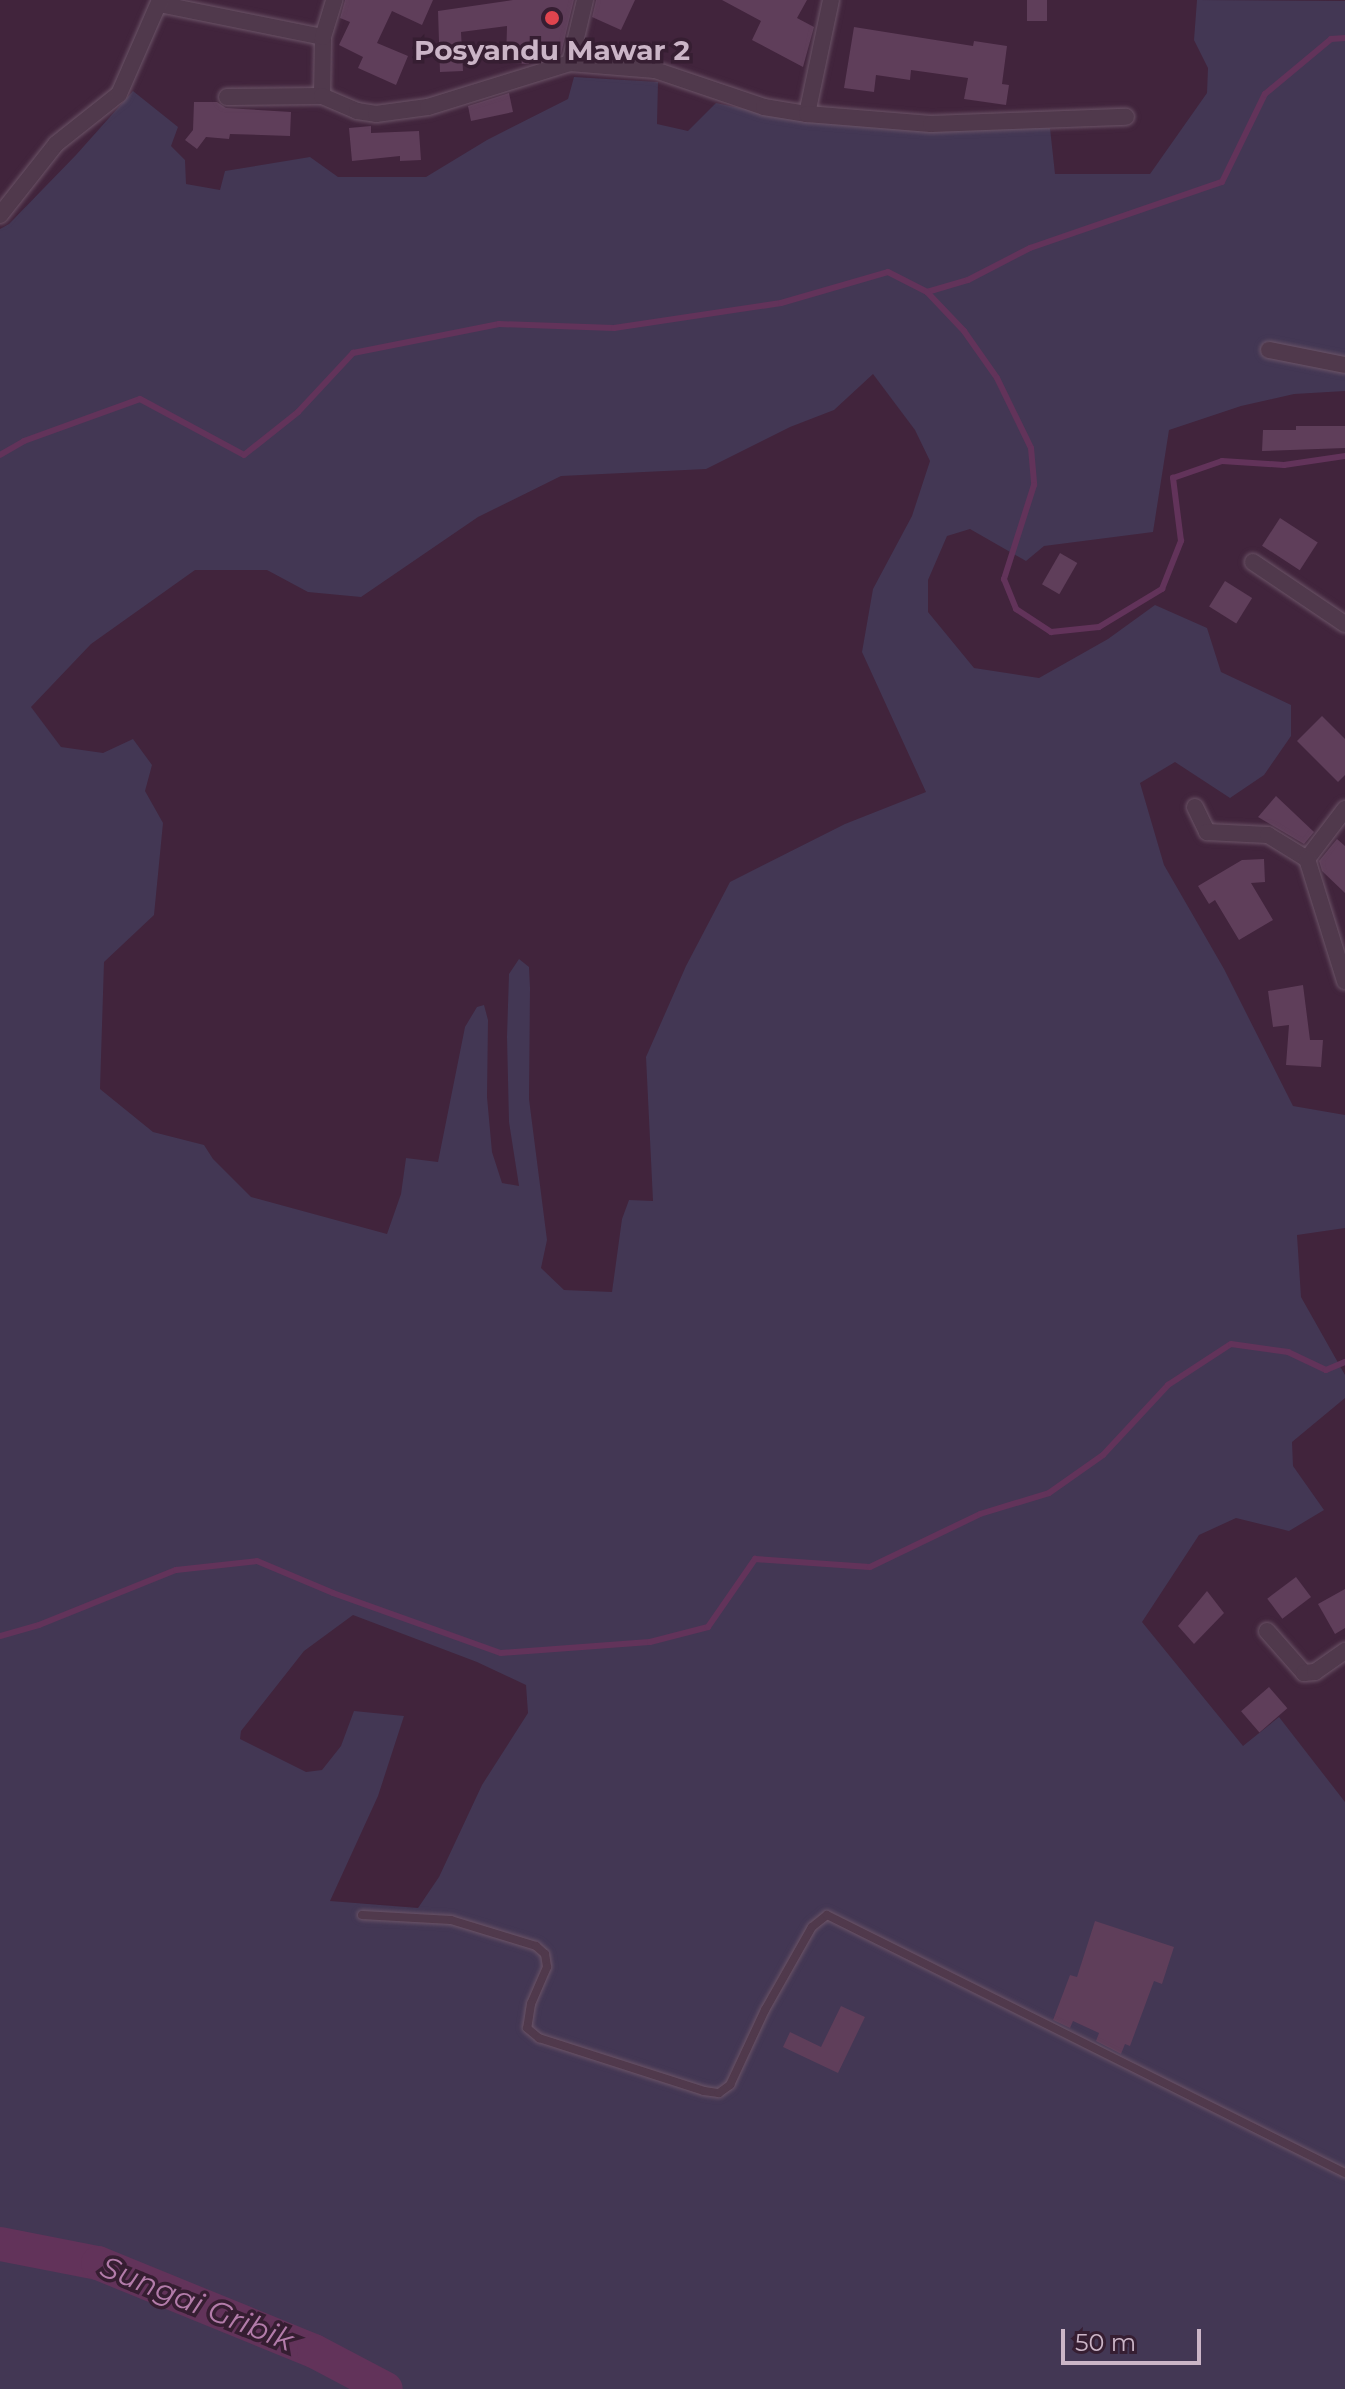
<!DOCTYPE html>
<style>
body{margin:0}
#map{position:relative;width:1345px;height:2389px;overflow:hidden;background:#41243c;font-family:Montserrat,sans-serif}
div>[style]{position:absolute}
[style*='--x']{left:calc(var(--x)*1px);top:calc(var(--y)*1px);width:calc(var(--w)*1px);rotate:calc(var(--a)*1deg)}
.green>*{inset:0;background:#433754}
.stream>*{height:6px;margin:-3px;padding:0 3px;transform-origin:3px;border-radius:3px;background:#62335a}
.river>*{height:34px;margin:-17px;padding:0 17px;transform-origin:17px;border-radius:17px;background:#62335a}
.building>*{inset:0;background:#5f3e5a;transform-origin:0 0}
.roads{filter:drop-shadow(0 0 2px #6b5467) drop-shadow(0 0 2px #6b5467)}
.lane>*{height:8px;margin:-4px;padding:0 4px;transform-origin:4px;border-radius:4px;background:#50394c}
.street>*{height:16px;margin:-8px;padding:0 8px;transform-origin:8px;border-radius:8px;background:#50394c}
.dots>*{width:22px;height:22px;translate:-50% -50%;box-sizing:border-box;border:4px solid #361e32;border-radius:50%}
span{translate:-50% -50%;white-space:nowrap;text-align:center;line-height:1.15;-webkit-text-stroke:7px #361e32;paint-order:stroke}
.poi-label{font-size:28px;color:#cbb5c7;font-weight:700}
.water-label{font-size:30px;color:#b37caa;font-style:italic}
.scale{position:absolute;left:1061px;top:2329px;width:140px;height:36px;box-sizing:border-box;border:4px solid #cbb5c7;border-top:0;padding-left:10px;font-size:24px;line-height:28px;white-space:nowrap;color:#cbb5c7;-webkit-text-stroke:6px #361e32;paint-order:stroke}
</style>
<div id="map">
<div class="green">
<div style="clip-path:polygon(evenodd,1197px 0,1345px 1px,1345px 391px,1294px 394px,1241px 406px,1169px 430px,1153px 532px,1044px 546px,1026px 561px,970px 529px,947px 536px,928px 580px,928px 612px,974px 668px,1039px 678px,1108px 639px,1155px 605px,1207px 628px,1221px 672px,1291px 705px,1291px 736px,1264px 775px,1230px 798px,1175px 762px,1140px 783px,1164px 865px,1224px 969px,1293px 1106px,1345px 1115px,1345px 1228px,1297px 1235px,1301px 1297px,1345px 1375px,1345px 1398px,1292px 1442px,1293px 1466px,1324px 1510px,1289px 1531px,1236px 1518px,1199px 1535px,1142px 1622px,1243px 1746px,1279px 1717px,1345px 1802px,1345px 2389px,0 2389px,0 229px,9px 224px,76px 155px,133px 91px,178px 127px,171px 146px,185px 160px,186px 184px,220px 190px,225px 171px,310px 157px,338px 177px,426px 177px,487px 140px,568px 99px,574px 77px,658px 82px,657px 124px,688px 131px,716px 103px,784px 117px,1050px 128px,1055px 174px,1150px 174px,1207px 93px,1208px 68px,1194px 40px,1197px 0,873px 374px,915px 430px,930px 461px,912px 516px,873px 589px,862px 652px,926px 792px,845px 824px,730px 882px,686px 966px,646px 1057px,653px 1201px,629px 1200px,622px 1219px,612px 1292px,564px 1290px,541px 1268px,547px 1240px,529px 1099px,530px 988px,529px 967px,519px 959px,509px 974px,507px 1037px,509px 1122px,519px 1186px,502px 1183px,492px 1152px,487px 1097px,488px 1020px,484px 1005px,477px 1007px,465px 1027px,438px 1162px,406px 1158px,401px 1194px,387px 1234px,251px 1197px,213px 1159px,204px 1145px,153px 1132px,100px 1089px,104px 962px,154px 915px,163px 823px,145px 791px,152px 765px,133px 739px,103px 753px,61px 747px,31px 707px,91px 644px,195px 570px,267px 570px,308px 592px,361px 597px,478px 517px,561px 476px,706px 469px,790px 427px,834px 410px,873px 374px,1197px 0,353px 1615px,477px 1662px,526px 1685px,528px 1713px,482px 1785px,439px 1877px,418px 1908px,330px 1901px,378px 1796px,404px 1716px,354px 1711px,341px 1746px,322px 1770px,306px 1772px,240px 1739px,241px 1731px,304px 1651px,353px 1615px)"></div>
</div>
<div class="stream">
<div style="--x:927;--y:292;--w:43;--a:-16.3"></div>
<div style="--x:968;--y:280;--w:70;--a:-27.3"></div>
<div style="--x:1030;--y:248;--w:203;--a:-19"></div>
<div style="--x:1222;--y:182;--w:98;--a:-64"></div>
<div style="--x:1265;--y:94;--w:86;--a:-39.8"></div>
<div style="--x:1331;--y:39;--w:14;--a:-4"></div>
<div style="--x:0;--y:455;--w:28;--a:-30"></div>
<div style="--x:24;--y:441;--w:123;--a:-19.9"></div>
<div style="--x:140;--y:399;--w:118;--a:28.3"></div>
<div style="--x:244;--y:455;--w:69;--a:-38.5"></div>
<div style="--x:298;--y:412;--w:81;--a:-47"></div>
<div style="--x:353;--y:353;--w:149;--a:-11.2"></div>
<div style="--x:499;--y:324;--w:115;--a:2"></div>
<div style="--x:614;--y:328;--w:169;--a:-8.5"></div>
<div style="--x:781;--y:303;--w:111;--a:-16.2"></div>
<div style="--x:888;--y:272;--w:44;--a:27.1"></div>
<div style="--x:927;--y:292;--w:54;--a:46.5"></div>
<div style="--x:964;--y:331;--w:57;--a:54.9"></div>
<div style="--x:997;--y:378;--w:78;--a:64.1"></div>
<div style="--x:1031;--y:448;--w:37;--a:85"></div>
<div style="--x:1034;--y:485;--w:99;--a:107.7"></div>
<div style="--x:1004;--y:579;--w:32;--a:68"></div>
<div style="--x:1016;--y:609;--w:42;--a:33.3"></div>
<div style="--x:1051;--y:632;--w:48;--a:-5.9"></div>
<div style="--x:1099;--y:627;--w:74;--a:-31.1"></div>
<div style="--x:1162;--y:589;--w:52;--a:-68.4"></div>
<div style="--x:1181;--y:541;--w:64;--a:-97.2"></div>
<div style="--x:1173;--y:478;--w:52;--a:-19.1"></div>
<div style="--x:1222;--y:461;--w:62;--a:3.7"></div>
<div style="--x:1284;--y:465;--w:62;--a:-8.4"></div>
<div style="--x:0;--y:1636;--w:41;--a:-15.8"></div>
<div style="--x:39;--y:1625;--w:148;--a:-21.9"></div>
<div style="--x:176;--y:1570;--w:81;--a:-6.3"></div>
<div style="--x:257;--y:1561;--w:82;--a:22.8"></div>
<div style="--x:333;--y:1593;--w:178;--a:19.7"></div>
<div style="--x:501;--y:1653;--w:149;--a:-4.2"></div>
<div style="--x:650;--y:1642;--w:60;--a:-14.5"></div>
<div style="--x:708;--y:1627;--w:83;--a:-55.3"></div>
<div style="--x:755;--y:1559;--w:115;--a:4"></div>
<div style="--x:870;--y:1567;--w:122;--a:-25.7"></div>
<div style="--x:980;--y:1514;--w:72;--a:-16.9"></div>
<div style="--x:1049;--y:1493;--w:66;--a:-35.1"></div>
<div style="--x:1103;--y:1455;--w:96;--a:-47.1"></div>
<div style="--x:1168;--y:1385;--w:75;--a:-33.1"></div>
<div style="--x:1231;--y:1344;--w:58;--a:8"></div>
<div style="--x:1288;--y:1352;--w:42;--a:25.3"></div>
<div style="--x:1326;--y:1370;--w:21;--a:-23"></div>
</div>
<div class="river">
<div style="--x:0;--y:2244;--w:100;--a:11"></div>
<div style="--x:98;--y:2263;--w:233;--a:22.2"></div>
<div style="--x:314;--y:2351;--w:81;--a:27.8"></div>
</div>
<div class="building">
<div style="clip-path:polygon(345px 0,433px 0,422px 25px,392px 11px,377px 43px,408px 56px,396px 85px,358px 68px,363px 57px,339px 45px,350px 22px,340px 18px)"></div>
<div style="clip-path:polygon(513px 0,574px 0,561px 54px,551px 57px,530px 52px,529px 64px,506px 63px,507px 26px,461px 32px,463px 71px,440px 72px,438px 11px)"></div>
<div style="clip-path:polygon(596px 0,635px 0,621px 30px,592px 17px)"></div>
<div style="clip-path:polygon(722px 0,807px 0,797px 18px,814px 27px,803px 67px,752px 40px,761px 21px)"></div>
<div style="left:1027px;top:0;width:20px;height:21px"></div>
<div style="clip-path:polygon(854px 27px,973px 46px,974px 41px,1007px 46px,1002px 84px,1009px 85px,1006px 105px,964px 99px,968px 78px,911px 70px,910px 80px,876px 75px,874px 92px,844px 88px)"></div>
<div style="clip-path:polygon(509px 93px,513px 112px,471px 121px,468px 106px)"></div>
<div style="clip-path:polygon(194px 102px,217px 102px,226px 108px,291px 112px,290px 136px,230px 134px,229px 139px,206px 137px,197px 149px,185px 140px,193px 130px)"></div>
<div style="clip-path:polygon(371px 126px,371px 133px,419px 131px,421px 160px,400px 161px,400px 156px,352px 161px,349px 128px)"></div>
<div style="clip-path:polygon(1296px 426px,1345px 426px,1345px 448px,1262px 451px,1263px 430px,1296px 430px)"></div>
<div style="left:1280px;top:518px;width:45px;height:33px;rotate:33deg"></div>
<div style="left:1060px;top:553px;width:20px;height:36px;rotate:30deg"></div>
<div style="left:1225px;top:581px;width:32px;height:30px;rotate:32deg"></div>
<div style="clip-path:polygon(1322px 716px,1345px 739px,1345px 775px,1338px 782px,1297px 741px)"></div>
<div style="clip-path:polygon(1276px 796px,1314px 832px,1304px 844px,1258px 817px)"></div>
<div style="clip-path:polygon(1337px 839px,1345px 846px,1345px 893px,1322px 871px,1319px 861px)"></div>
<div style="clip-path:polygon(1264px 859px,1265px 882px,1251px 883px,1273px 920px,1239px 940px,1215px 900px,1209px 904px,1198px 886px,1242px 860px)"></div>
<div style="clip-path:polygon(1303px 985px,1310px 1040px,1323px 1040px,1321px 1067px,1286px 1065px,1289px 1025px,1273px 1027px,1268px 991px)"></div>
<div style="left:1296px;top:1577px;width:25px;height:36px;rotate:53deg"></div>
<div style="clip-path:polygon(1345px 1589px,1345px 1628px,1335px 1634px,1318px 1604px)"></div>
<div style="clip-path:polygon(1207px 1591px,1224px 1613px,1194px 1644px,1178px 1626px)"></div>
<div style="left:1269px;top:1687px;width:28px;height:37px;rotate:49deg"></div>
<div style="clip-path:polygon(1095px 1921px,1174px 1947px,1162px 1984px,1154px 1981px,1130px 2046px,1125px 2044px,1121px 2054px,1096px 2041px,1099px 2033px,1073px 2021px,1070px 2028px,1053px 2020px,1070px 1975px,1077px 1977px)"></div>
<div style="clip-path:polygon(841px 2006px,865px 2017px,838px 2073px,783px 2047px,790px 2032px,821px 2047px)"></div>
</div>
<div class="roads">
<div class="lane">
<div style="--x:362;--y:1915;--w:89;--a:3.2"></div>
<div style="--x:451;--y:1920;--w:89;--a:17"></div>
<div style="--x:536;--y:1946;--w:12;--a:42"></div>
<div style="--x:545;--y:1954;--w:13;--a:81"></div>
<div style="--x:547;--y:1967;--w:40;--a:113.4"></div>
<div style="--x:531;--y:2004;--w:24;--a:99"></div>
<div style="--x:527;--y:2028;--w:16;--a:40"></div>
<div style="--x:539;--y:2038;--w:173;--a:17.8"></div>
<div style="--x:704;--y:2091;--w:15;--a:8"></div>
<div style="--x:719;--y:2093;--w:14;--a:-36"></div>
<div style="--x:730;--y:2085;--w:83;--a:-65"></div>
<div style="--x:765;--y:2010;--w:95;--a:-60.5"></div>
<div style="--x:812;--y:1927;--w:19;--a:-39"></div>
<div style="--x:827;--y:1915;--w:579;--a:26.48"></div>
</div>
<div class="street">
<div style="--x:159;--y:4;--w:167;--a:11.4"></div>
<div style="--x:570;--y:63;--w:85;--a:4.7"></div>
<div style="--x:655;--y:70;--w:115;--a:18.7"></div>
<div style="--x:764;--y:107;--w:44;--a:9.2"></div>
<div style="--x:807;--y:114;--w:116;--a:-78.1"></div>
<div style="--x:322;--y:96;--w:59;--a:-89"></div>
<div style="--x:323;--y:37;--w:39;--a:-73"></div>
<div style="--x:227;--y:97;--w:95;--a:-0.6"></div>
<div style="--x:322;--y:96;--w:38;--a:23"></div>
<div style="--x:357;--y:111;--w:19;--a:9"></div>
<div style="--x:376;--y:114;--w:52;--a:-7.7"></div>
<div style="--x:428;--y:107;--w:149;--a:-17.2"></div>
<div style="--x:570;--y:63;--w:65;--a:-76.6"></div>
<div style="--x:807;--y:114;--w:124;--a:4.6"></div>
<div style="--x:931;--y:124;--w:195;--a:-2.1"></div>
<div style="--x:0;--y:215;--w:90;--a:-51.7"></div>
<div style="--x:56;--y:144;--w:80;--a:-38.4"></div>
<div style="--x:119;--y:94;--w:103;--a:-66.4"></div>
<div style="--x:1269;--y:350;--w:77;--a:11.2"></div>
<div style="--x:1253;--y:562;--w:111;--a:34"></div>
<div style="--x:1195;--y:807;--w:28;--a:64"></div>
<div style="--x:1207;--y:832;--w:61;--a:2.8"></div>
<div style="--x:1268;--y:835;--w:46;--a:31.6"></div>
<div style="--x:1345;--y:809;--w:63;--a:127.2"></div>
<div style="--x:1307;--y:859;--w:128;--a:72.7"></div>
<div style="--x:1267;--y:1631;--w:56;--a:48.6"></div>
<div style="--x:1304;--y:1673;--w:11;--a:-5"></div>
<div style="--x:1315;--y:1672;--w:37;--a:-35"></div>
</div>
</div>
<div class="dots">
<div style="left:552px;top:18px;background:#e0444e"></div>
</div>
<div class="poi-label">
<span style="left:552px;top:50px">Posyandu Mawar 2</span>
</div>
<div class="water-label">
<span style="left:197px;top:2304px;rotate:22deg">Sungai Gribik</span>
</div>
<div class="scale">50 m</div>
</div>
